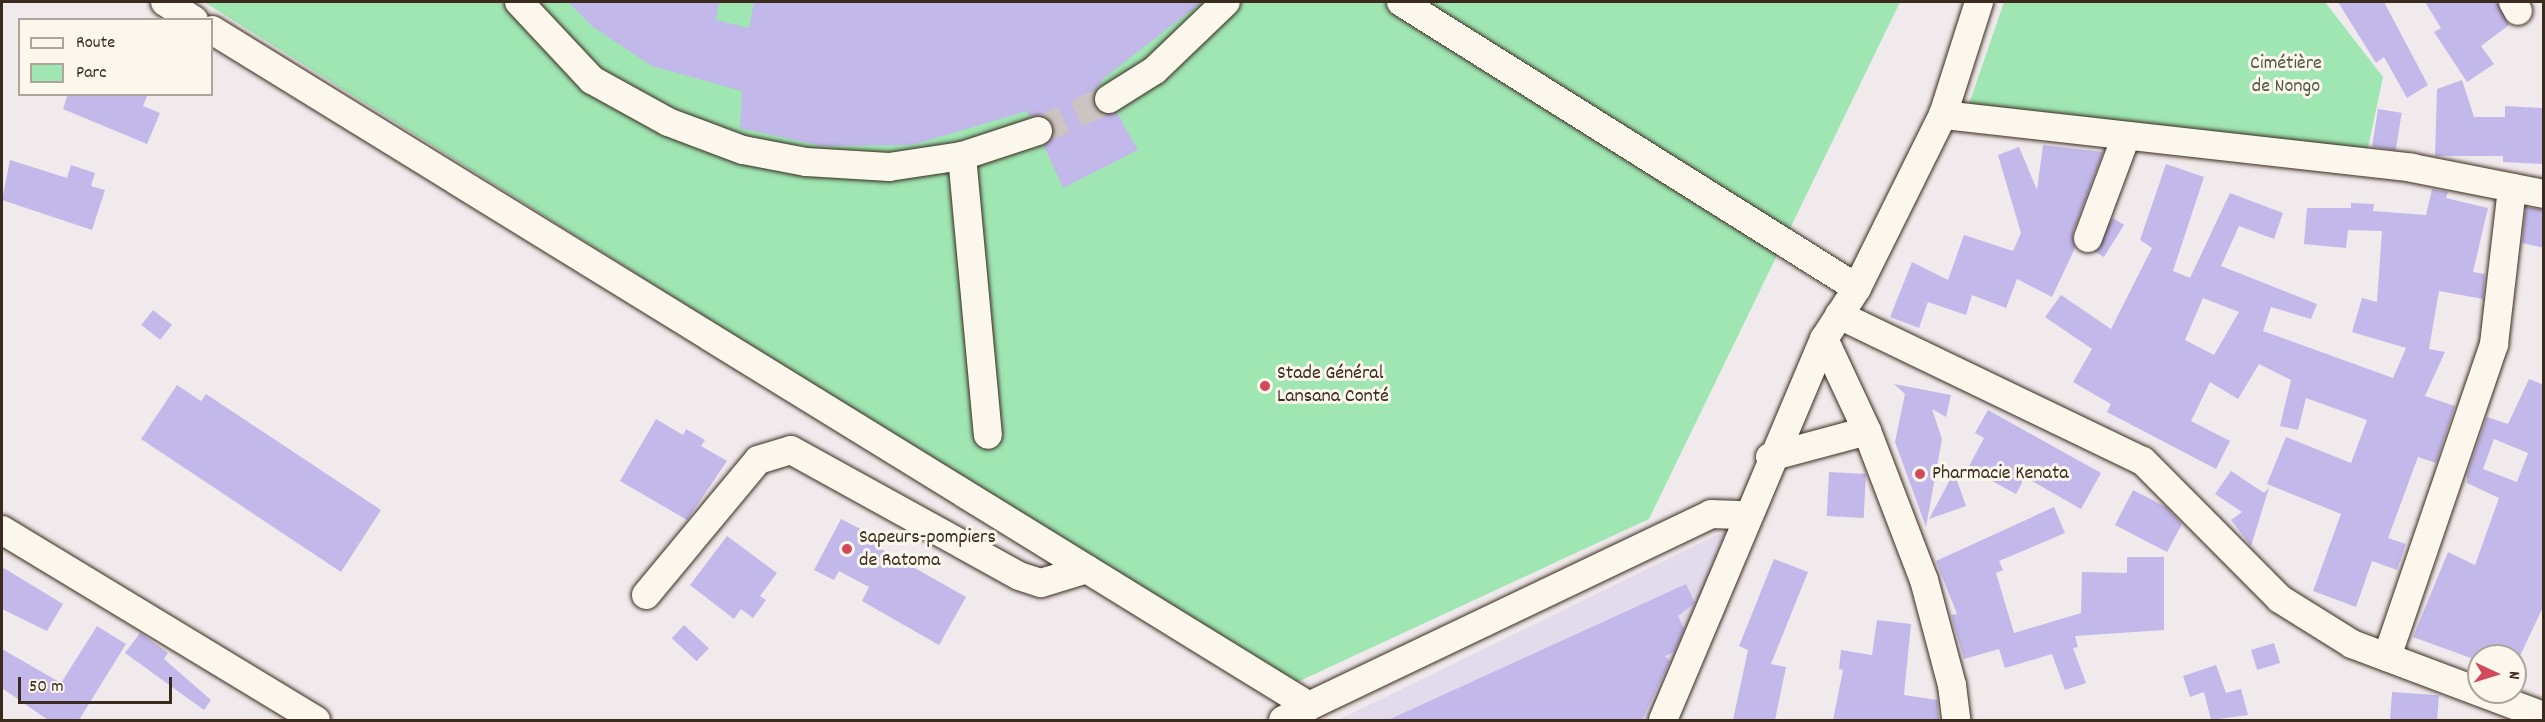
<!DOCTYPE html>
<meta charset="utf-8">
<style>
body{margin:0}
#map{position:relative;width:2545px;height:722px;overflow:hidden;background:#f0eaec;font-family:Dekko,sans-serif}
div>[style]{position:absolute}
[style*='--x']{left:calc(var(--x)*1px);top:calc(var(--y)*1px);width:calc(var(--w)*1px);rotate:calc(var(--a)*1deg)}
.built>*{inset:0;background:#e2dbeb}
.green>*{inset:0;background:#9fe6b3}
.building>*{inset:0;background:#c3b8ea;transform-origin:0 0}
.minor-tunnel>*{height:28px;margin-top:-14px;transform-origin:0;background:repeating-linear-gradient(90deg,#ccc4c3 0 28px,transparent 0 42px)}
.roads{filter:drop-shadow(0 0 2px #3b2a1e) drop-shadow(0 0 2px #3b2a1e)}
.minor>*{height:28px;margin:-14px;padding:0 14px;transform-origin:14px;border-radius:14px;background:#fbf7ec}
.dots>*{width:16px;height:16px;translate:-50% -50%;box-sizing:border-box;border:3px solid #fbf7ec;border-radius:50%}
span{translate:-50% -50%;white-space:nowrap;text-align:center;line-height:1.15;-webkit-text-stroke:6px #fbf7ec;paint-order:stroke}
.park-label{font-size:20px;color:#545943}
.poi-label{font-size:20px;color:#3b2a1e}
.left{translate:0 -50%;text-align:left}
.frame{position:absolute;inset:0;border:3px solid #3b2a1e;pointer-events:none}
.legend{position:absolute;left:18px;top:18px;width:195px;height:78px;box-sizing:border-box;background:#fbf7ec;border:2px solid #aea59a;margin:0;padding:8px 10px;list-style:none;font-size:18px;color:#3b2a1e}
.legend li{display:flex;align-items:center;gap:12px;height:30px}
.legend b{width:30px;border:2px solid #aea59a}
.north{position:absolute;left:2467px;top:644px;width:60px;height:60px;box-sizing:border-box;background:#fbf7ec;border:2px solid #aea59a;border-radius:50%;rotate:94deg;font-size:16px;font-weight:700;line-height:24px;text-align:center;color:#3b2a1e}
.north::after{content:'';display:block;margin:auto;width:21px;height:27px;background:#d1495b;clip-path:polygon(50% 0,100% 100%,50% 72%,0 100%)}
.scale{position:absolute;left:18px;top:677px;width:154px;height:27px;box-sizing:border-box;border:3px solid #3b2a1e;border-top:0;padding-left:8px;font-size:18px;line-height:21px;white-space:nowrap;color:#3b2a1e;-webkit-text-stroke:4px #fbf7ec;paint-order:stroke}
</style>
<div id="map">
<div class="built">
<div style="clip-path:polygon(1723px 532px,1730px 541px,1655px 720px,1338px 720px)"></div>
</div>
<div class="green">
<div style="clip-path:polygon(204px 2px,1900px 2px,1649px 519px,1291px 685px)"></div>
<div style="clip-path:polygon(2004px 2px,2325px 2px,2383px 77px,2366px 157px,1966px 113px)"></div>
</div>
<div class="building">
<div style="clip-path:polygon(568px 2px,719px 2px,716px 20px,749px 28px,754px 2px,1202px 2px,1104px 78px,1094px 92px,1095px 108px,1117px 113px,1138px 150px,1063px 188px,1044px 146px,1054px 126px,1042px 115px,1029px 116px,1027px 111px,912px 145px,822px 146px,740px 128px,742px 91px,652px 66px,593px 27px)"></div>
<div style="clip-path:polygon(2338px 2px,2384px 2px,2428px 85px,2407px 98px,2384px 57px,2376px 63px)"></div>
<div style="clip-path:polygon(2425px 2px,2497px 2px,2509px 25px,2481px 46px,2494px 64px,2467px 82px,2434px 32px,2441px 28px)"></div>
<div style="clip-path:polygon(2462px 80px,2474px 117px,2505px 117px,2505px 106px,2544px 108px,2544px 164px,2503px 162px,2503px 156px,2435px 156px,2437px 89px)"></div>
<div style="clip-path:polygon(68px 94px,148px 94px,143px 106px,160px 113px,147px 144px,63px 109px)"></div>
<div style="left:2378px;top:109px;width:24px;height:38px;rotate:9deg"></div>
<div style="clip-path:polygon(2043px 145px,2103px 152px,2073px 232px,2075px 248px,2052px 297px,2017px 279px,2006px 308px,1972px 295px,1966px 315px,1928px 302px,1919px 328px,1890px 317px,1912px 262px,1948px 280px,1964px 235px,2013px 251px,2021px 233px,1998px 155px,2019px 147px,2037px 190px)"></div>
<div style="clip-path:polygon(10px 160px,67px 178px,71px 165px,95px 173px,91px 186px,105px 190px,92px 230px,2px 200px)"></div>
<div style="clip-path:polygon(evenodd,2166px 164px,2204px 177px,2173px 271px,2190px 278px,2230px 193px,2283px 213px,2274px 239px,2239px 226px,2221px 266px,2317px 304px,2311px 319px,2271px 307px,2263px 331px,2393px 378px,2406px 348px,2352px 332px,2362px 298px,2377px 302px,2382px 231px,2348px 230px,2346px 248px,2304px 244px,2307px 208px,2351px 208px,2351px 203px,2374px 204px,2373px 211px,2426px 215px,2432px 189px,2448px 192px,2446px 198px,2488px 208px,2473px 272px,2485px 274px,2483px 299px,2439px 291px,2429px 349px,2445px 352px,2425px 396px,2455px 406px,2436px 463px,2418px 457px,2388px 538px,2406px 544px,2397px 570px,2372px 561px,2356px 607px,2313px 591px,2341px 514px,2267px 484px,2286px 437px,2351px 463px,2367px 420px,2306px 398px,2298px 430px,2280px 426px,2291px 380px,2259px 364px,2238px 399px,2210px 382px,2191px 421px,2230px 441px,2216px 469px,2107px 412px,2111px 404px,2073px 382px,2092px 349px,2045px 317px,2061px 295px,2111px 329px,2152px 248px,2140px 240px,2166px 164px,2203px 298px,2239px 312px,2214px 355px,2185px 340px,2203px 298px)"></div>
<div style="clip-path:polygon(2526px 207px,2544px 210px,2544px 248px,2522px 243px)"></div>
<div style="left:2113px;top:218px;width:13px;height:38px;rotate:32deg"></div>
<div style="left:153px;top:310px;width:24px;height:19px;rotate:38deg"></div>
<div style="clip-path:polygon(evenodd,2529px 379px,2544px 385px,2544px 605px,2519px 658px,2479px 656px,2479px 661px,2413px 637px,2448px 552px,2475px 565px,2499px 498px,2467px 483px,2467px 474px,2487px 417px,2508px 424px,2529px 379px,2494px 439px,2528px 453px,2517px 482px,2483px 469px,2494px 439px)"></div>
<div style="clip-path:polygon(1894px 384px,1951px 395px,1946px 417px,1932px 409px,1942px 439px,1926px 527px,1895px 442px,1905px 394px)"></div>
<div style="clip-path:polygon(177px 385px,201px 401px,206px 394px,381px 510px,341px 572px,141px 439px)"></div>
<div style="clip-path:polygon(1988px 410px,2101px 473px,2081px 509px,2025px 477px,2016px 494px,1968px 468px,1984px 438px,1975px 433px)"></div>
<div style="clip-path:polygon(656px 419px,683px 435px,686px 429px,705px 440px,701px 446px,727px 461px,687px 520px,620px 481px)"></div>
<div style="clip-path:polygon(2231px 471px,2264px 493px,2269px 488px,2251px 546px,2231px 520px,2242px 512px,2215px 494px)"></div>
<div style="left:1829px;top:472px;width:37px;height:44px;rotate:3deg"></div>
<div style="clip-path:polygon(1954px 472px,1966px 506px,1929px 519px)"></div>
<div style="clip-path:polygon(2133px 490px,2166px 507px,2182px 524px,2167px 552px,2115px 525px)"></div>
<div style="clip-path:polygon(2054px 507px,2065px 533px,1999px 561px,2003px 570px,1996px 573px,2014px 633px,2081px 613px,2082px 572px,2127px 573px,2127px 557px,2164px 557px,2164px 630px,2075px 636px,2078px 647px,2073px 648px,2086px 683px,2065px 690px,2052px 654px,2005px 668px,1999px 649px,1964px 659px,1951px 615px,1957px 614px,1936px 561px)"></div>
<div style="clip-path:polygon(841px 519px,878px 538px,874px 545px,966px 597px,939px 645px,862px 601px,869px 587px,839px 571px,834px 580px,814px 570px)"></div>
<div style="clip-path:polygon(727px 536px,777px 573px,760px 596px,766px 600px,753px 618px,741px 609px,734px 619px,690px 585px)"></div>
<div style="clip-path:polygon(1774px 559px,1808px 572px,1771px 664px,1786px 667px,1775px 720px,1733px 720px,1748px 650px,1739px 646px)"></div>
<div style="clip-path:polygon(2px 567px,63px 604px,47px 631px,2px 609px)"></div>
<div style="clip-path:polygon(1686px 584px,1695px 603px,1678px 616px,1684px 629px,1674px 652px,1665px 656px,1670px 661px,1642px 720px,1388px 720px)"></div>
<div style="clip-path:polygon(1877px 620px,1911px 624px,1904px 695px,1937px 700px,1939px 720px,1833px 720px,1843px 670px,1839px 669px,1841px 650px,1872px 655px)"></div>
<div style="left:684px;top:625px;width:34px;height:18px;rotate:43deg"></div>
<div style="clip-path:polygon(97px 626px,126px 644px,79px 720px,48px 720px,2px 688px,2px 649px,61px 683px)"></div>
<div style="clip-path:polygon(140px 633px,168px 653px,164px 659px,211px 700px,204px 710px,125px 653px)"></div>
<div style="left:2274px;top:643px;width:21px;height:24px;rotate:73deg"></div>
<div style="clip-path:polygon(2216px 665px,2226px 693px,2241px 689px,2248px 715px,2211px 720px,2204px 692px,2190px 697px,2183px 676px)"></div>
<div style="left:2392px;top:692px;width:47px;height:28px;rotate:4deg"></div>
</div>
<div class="minor-tunnel">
<div style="--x:1038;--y:131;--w:78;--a:-24.3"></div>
</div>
<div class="roads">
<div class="minor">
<div style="--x:165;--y:2;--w:34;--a:32"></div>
<div style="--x:519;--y:2;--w:107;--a:46.9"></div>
<div style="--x:592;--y:80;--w:87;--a:28.9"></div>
<div style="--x:668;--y:122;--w:80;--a:20.5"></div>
<div style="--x:743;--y:150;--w:64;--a:10.8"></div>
<div style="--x:806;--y:162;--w:83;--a:3.4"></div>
<div style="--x:889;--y:167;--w:74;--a:-8.6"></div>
<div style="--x:962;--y:156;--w:80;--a:-18.2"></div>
<div style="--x:1401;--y:2;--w:538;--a:32.1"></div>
<div style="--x:2513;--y:2;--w:10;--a:61"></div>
<div style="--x:212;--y:30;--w:1289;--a:31.64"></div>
<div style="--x:1309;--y:706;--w:445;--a:-25.5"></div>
<div style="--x:1711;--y:514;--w:35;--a:2"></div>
<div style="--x:1109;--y:99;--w:54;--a:-32.2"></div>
<div style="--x:1155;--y:70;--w:98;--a:-43.8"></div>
<div style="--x:1943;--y:115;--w:472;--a:6.4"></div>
<div style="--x:2412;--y:168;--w:135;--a:11.1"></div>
<div style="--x:962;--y:156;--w:280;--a:84.7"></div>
<div style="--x:2088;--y:238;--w:106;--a:-69.5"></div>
<div style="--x:1839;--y:315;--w:337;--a:25.7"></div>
<div style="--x:2143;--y:461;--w:194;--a:45.2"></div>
<div style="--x:2280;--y:599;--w:85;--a:32"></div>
<div style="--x:2352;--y:644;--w:205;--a:20.6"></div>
<div style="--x:1824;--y:339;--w:102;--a:64.9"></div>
<div style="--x:1867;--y:431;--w:160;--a:69.1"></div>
<div style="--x:1924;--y:580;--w:109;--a:75.1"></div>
<div style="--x:1952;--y:685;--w:35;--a:83"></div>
<div style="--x:1770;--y:457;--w:100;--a:-15"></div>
<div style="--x:2;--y:530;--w:367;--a:31.2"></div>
<div style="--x:646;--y:595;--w:175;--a:-50.3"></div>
<div style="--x:758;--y:460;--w:34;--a:-17"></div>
<div style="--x:791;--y:450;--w:260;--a:28.9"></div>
<div style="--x:1019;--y:576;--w:23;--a:18"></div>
<div style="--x:1041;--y:583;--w:48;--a:-16.9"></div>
<div style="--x:2387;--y:657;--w:331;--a:-71.1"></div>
<div style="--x:2494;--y:344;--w:157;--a:-83.4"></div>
<div style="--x:1283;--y:720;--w:30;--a:-28"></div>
<div style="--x:1663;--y:720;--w:414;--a:-67.1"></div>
<div style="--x:1824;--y:339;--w:61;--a:-57.1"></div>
<div style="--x:1857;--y:288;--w:193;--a:-63.6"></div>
<div style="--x:1943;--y:115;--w:119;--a:-72.3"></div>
</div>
</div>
<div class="dots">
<div style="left:1265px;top:386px;background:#d1495b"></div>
<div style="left:1920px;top:474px;background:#d1495b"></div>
<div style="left:847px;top:549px;background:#d1495b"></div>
</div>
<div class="park-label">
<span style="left:2286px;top:76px">Cimétière<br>de Nongo</span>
</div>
<div class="poi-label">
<span class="left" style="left:1277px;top:386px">Stade Général<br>Lansana Conté</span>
<span class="left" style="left:1932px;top:474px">Pharmacie Kenata</span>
<span class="left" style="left:859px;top:550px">Sapeurs-pompiers<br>de Ratoma</span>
</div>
<div class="frame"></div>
<ul class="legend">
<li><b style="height:8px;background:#fbf7ec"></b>Route</li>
<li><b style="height:16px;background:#9fe6b3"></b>Parc</li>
</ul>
<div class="north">N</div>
<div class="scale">50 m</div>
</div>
